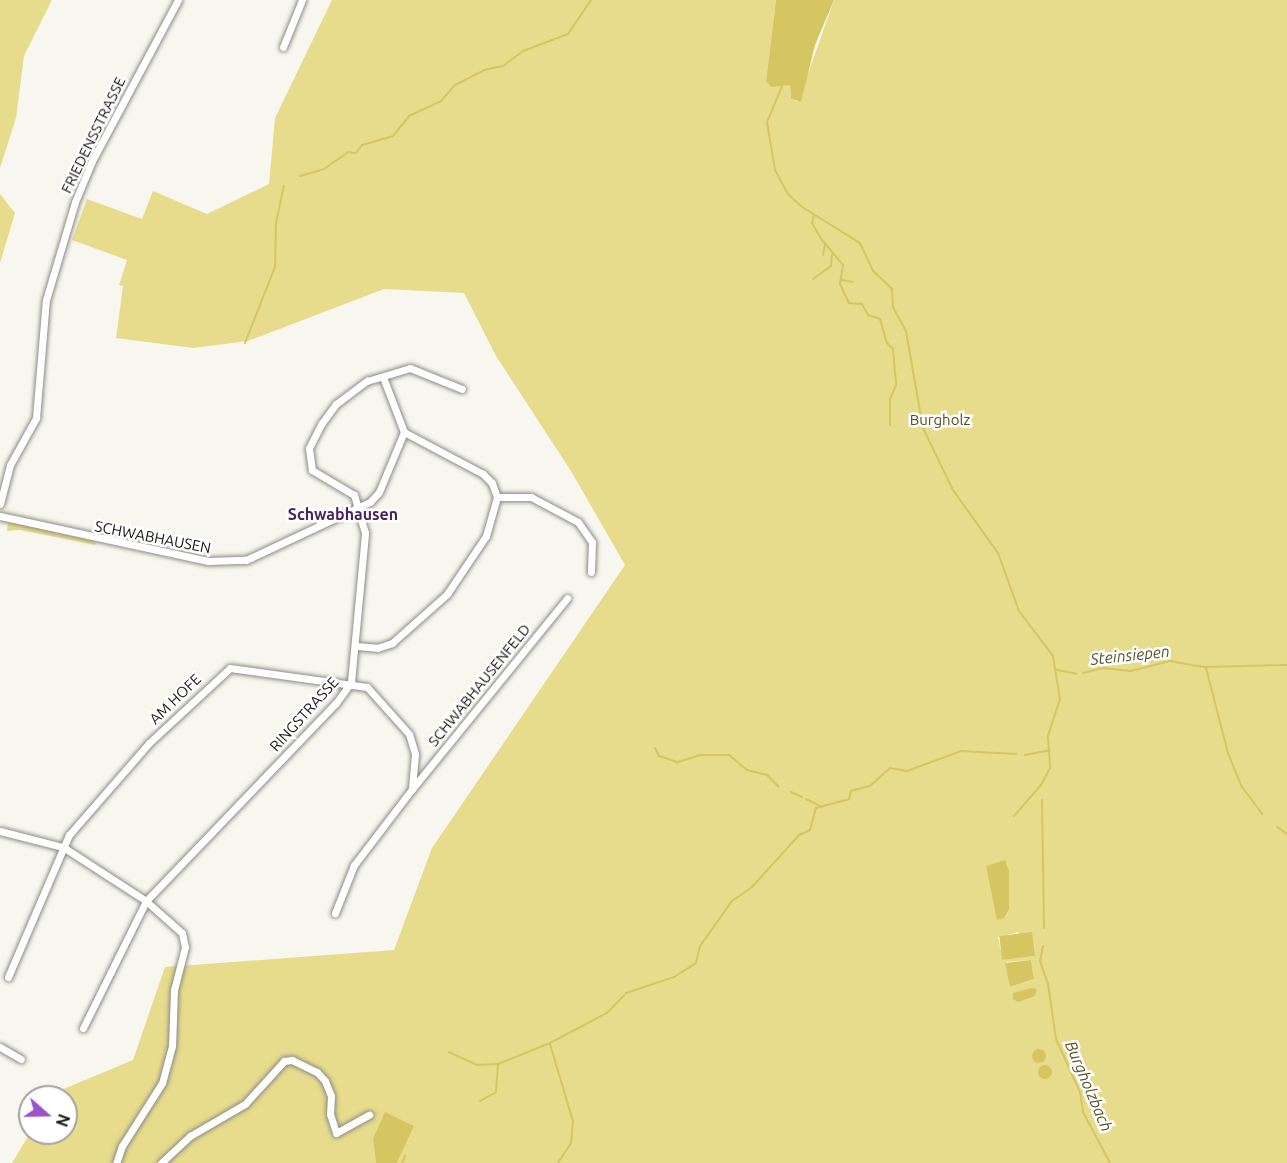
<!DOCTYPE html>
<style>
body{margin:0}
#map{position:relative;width:1287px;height:1163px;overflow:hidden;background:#f8f7ef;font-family:Ubuntu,sans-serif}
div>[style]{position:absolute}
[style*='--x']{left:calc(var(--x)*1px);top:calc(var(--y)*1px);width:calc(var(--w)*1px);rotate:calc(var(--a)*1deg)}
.green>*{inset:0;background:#e7dc8c}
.water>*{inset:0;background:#d5c661;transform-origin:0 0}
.round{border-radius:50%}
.stream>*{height:2px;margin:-1px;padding:0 1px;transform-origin:1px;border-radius:1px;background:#d5c661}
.roads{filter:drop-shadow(0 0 2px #8d8c85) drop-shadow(0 0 2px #8d8c85)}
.street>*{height:7px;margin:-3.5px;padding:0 3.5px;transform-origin:3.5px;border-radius:3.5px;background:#fff}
span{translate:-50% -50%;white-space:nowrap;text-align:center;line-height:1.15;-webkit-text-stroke:5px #fff;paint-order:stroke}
.street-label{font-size:15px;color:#171614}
.park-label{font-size:15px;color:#534d23}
.neighbourhood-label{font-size:16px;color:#48255d;font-weight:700}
.water-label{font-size:16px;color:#585228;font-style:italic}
.north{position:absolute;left:18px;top:1085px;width:60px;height:60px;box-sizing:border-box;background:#fff;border:2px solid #a2a2a1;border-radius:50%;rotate:110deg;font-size:16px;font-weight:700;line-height:24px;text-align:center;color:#171614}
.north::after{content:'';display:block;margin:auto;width:21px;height:27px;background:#9c53c7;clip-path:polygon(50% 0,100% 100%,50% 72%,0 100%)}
</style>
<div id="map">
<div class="green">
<div style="clip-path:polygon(0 0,52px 0,24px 56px,16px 118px,0 168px)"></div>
<div style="clip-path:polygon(evenodd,332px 0,776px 0,766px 81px,790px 85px,791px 99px,798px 102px,834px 0,1287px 0,1287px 1163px,397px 1163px,414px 1126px,373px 1139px,376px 1163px,12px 1163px,30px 1133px,66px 1133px,66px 1097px,52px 1097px,54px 1093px,133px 1060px,165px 967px,394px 950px,432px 848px,625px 565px,571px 471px,496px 356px,464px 293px,384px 289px,248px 341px,193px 348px,116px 338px,123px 286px,119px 285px,127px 260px,72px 240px,87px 199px,142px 219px,153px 191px,207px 214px,269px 184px,275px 118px,332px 0,1019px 932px,1003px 960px,998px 937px,1019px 932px,332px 0,1031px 960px,1034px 979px,1010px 987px,1006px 962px,1031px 960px)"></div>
<div style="clip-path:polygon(0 194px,15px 213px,0 263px)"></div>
<div style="clip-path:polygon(8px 521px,96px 542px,95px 545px,20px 530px,7px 531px)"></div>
</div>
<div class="water">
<div style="clip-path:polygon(776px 0,834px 0,815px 45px,801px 102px,791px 99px,790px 85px,771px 87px,766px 81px)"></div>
<div style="clip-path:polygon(1005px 860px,1009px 871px,1009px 909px,1004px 918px,997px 920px,986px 866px)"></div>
<div style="left:1032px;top:932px;width:24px;height:33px;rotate:83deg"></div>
<div style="clip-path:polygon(1031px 960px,1034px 979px,1010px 987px,1005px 963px)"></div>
<div style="clip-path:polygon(1031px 988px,1037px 989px,1035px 996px,1018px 1002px,1013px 999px,1013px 993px)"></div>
<div class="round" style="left:1032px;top:1049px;width:14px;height:14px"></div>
<div class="round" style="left:1038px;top:1065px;width:14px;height:14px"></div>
<div style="clip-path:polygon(385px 1112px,414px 1126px,397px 1163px,376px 1163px,373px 1139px)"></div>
</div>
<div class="stream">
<div style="--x:783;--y:84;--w:41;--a:112.8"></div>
<div style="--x:767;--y:122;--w:49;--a:80.5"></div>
<div style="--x:775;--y:170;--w:27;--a:62"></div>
<div style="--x:788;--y:194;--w:19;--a:43"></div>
<div style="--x:802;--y:207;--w:68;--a:31.8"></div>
<div style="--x:860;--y:243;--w:31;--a:65"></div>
<div style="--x:873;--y:271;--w:26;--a:43"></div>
<div style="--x:892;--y:289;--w:18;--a:87"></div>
<div style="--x:893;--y:307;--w:27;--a:62"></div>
<div style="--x:906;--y:331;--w:98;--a:80.1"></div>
<div style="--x:923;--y:428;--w:69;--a:64.2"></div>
<div style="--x:953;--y:490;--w:77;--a:54.5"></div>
<div style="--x:998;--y:553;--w:62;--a:70.1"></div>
<div style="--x:1019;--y:611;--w:56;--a:52.9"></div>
<div style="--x:1053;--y:656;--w:44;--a:80.8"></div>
<div style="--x:1060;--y:699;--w:40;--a:108"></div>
<div style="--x:1048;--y:737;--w:31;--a:86"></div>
<div style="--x:1050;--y:768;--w:19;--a:118"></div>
<div style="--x:1041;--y:785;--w:41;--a:131.1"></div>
<div style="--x:300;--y:176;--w:25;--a:-16"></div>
<div style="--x:324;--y:169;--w:29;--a:-35"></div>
<div style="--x:348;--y:152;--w:8;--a:7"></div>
<div style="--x:356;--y:153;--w:10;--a:-53"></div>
<div style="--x:362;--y:145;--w:32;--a:-16"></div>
<div style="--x:393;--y:136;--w:26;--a:-51"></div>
<div style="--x:409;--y:116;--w:35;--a:-25"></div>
<div style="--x:441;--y:101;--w:21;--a:-49"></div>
<div style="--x:455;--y:85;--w:33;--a:-27"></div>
<div style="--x:484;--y:70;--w:19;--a:-12"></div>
<div style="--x:503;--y:66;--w:25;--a:-37"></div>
<div style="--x:523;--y:51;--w:48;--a:-20.7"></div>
<div style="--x:568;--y:34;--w:41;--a:-55.9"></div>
<div style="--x:814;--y:216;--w:7;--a:106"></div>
<div style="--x:812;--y:223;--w:20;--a:60"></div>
<div style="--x:822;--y:240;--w:33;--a:50"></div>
<div style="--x:843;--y:265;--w:19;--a:99"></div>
<div style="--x:840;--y:284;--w:21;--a:65"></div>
<div style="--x:849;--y:303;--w:13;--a:4"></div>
<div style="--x:862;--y:304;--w:13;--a:61"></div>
<div style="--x:868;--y:315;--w:13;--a:18"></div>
<div style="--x:880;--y:319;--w:25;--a:74"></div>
<div style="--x:887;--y:343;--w:8;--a:45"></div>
<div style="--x:893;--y:349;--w:36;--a:85"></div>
<div style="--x:896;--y:385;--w:15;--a:113"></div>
<div style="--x:890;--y:399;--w:26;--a:90"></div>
<div style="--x:823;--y:255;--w:11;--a:-80"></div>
<div style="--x:813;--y:279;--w:22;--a:-36"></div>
<div style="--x:831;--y:266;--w:11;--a:-85"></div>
<div style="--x:842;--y:280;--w:11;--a:10"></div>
<div style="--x:245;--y:343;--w:82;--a:-68.5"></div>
<div style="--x:275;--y:267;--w:44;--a:-88.7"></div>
<div style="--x:276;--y:223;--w:38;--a:-78"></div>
<div style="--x:1206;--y:668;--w:88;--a:75.5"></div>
<div style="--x:1228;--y:753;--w:37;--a:68"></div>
<div style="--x:1242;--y:787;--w:34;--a:53"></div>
<div style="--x:1057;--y:670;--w:20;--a:11"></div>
<div style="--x:1083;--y:673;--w:21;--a:-14"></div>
<div style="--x:1103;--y:668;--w:28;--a:6"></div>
<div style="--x:1131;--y:671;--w:40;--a:-14.4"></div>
<div style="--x:1170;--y:661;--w:34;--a:10"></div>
<div style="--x:1203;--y:667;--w:84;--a:-1.4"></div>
<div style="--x:655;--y:748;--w:9;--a:63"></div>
<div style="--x:659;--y:756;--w:20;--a:18"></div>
<div style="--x:678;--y:762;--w:24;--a:-17"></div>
<div style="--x:701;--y:755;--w:28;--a:0"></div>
<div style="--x:729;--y:755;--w:23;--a:40"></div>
<div style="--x:747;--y:770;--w:21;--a:14"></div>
<div style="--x:767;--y:775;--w:16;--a:45"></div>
<div style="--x:1025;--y:755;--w:25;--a:-11"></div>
<div style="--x:791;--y:792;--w:12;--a:24"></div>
<div style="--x:806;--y:799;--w:18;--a:27"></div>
<div style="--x:1042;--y:800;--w:128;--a:89.1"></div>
<div style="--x:1277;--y:827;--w:12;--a:35"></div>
<div style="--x:1043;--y:946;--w:15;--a:101"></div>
<div style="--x:1040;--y:961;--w:24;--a:71"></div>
<div style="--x:1048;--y:984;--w:56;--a:81.7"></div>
<div style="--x:1056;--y:1039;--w:58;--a:65.6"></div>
<div style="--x:1080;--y:1092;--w:20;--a:81"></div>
<div style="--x:1083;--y:1112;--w:58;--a:62.1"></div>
<div style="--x:550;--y:1044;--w:80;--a:73.4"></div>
<div style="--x:573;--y:1121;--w:22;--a:95"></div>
<div style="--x:571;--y:1143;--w:24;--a:123"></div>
<div style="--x:449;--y:1052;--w:31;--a:25"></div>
<div style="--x:477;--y:1065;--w:20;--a:-3"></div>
<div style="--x:480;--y:1101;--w:18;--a:-29"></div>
<div style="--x:496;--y:1092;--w:28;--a:-86"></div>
<div style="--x:498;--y:1064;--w:56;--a:-22"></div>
<div style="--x:550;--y:1043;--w:64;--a:-27.8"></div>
<div style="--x:607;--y:1013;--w:28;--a:-46"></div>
<div style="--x:626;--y:993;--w:51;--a:-18.4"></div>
<div style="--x:674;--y:977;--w:26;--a:-32"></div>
<div style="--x:696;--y:963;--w:17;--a:-77"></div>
<div style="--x:700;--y:946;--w:55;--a:-54.6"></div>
<div style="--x:732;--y:901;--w:24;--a:-35"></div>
<div style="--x:752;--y:887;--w:70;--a:-47.9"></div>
<div style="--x:799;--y:835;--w:12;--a:-24"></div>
<div style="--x:810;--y:830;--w:23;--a:-75"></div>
<div style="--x:816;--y:808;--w:34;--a:-15"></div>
<div style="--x:849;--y:799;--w:8;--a:-76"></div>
<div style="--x:851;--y:791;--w:20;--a:-15"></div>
<div style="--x:870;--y:786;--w:27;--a:-42"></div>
<div style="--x:890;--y:768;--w:17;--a:10"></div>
<div style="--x:907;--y:771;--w:58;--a:-20.3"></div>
<div style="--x:961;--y:751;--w:55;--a:3.1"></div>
<div style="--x:402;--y:1163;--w:8;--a:-67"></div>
</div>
<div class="roads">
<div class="street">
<div style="--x:283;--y:47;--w:51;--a:-68"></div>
<div style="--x:497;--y:497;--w:34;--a:0"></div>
<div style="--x:531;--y:497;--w:53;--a:28"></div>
<div style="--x:578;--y:522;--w:24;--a:55"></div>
<div style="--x:592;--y:542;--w:30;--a:92"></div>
<div style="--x:0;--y:504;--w:40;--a:-75.6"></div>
<div style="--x:10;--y:465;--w:54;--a:-61"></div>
<div style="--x:36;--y:418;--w:118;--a:-85.2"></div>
<div style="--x:46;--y:300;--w:102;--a:-73.5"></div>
<div style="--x:75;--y:202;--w:44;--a:-67.5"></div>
<div style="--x:92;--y:161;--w:183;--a:-61.9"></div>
<div style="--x:0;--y:516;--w:213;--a:12.2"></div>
<div style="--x:208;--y:561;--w:38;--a:-2"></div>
<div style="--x:246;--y:560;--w:137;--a:-25.1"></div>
<div style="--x:370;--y:502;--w:13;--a:-48"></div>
<div style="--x:379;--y:492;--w:65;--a:-67.4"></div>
<div style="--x:356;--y:646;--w:21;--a:5"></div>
<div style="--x:377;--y:648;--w:16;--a:-18"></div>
<div style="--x:392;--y:643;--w:74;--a:-41.7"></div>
<div style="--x:447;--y:594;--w:70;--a:-56.1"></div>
<div style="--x:486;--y:536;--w:41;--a:-74.2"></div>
<div style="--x:497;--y:497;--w:15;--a:-110"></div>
<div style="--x:492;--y:483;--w:13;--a:-135"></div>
<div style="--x:483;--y:474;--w:89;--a:-152"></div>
<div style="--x:404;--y:432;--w:59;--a:-110.9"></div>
<div style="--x:412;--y:789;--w:246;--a:-50.9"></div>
<div style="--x:0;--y:831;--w:65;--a:14.3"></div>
<div style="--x:63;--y:847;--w:99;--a:33"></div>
<div style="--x:146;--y:901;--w:48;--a:41.6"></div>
<div style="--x:182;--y:933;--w:14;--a:78"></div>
<div style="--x:185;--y:947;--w:44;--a:104.3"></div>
<div style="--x:174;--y:990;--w:56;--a:92"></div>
<div style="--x:172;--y:1046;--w:38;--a:105"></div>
<div style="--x:162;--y:1083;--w:75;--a:122.4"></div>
<div style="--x:122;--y:1146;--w:18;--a:109"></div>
<div style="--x:8;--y:977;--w:155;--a:-66.8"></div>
<div style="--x:69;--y:835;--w:122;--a:-49"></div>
<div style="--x:149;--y:743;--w:110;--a:-42.8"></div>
<div style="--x:230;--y:668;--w:138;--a:7.9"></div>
<div style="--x:367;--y:687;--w:63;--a:48.2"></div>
<div style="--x:409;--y:734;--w:21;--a:73"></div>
<div style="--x:415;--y:754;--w:35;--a:95"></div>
<div style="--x:412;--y:789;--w:96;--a:127.3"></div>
<div style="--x:354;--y:865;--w:52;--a:111.6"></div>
<div style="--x:83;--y:1028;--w:142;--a:-63.6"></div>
<div style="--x:146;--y:901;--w:274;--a:-46.2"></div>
<div style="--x:336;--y:703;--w:26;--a:-54"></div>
<div style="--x:351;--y:682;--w:150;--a:-84.6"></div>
<div style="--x:365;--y:533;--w:40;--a:-106"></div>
<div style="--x:354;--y:495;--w:49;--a:-149.2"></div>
<div style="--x:312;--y:470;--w:22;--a:-98"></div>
<div style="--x:309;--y:448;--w:28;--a:-63"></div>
<div style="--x:322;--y:423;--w:24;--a:-54"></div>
<div style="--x:336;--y:404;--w:39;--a:-37"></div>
<div style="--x:367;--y:381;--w:45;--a:-16.8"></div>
<div style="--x:410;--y:368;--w:56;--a:22"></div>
<div style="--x:0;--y:1047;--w:24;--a:30"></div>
<div style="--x:161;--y:1163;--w:40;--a:-43"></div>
<div style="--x:190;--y:1136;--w:64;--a:-30.2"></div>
<div style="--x:245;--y:1104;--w:58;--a:-47.8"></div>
<div style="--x:284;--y:1061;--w:8;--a:-7"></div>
<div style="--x:292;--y:1060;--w:28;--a:26"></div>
<div style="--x:317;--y:1072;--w:12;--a:48"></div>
<div style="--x:325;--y:1081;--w:16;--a:68"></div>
<div style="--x:331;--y:1096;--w:18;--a:93"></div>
<div style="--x:330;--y:1114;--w:20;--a:72"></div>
<div style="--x:336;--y:1133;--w:38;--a:-29"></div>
</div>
</div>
<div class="street-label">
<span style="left:93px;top:135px;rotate:-64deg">FRIEDENSSTRASSE</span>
<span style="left:153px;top:537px;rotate:11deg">SCHWABHAUSEN</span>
<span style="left:479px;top:685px;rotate:-51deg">SCHWABHAUSENFELD</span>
<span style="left:175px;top:699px;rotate:-44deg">AM HOFE</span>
<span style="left:304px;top:714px;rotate:-48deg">RINGSTRASSE</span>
</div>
<div class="park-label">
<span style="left:940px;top:420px">Burgholz</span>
</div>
<div class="neighbourhood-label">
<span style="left:343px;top:514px">Schwabhausen</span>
</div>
<div class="water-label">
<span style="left:1130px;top:655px;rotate:-6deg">Steinsiepen</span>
<span style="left:1089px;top:1086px;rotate:67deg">Burgholzbach</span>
</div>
<div class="north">N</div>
</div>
